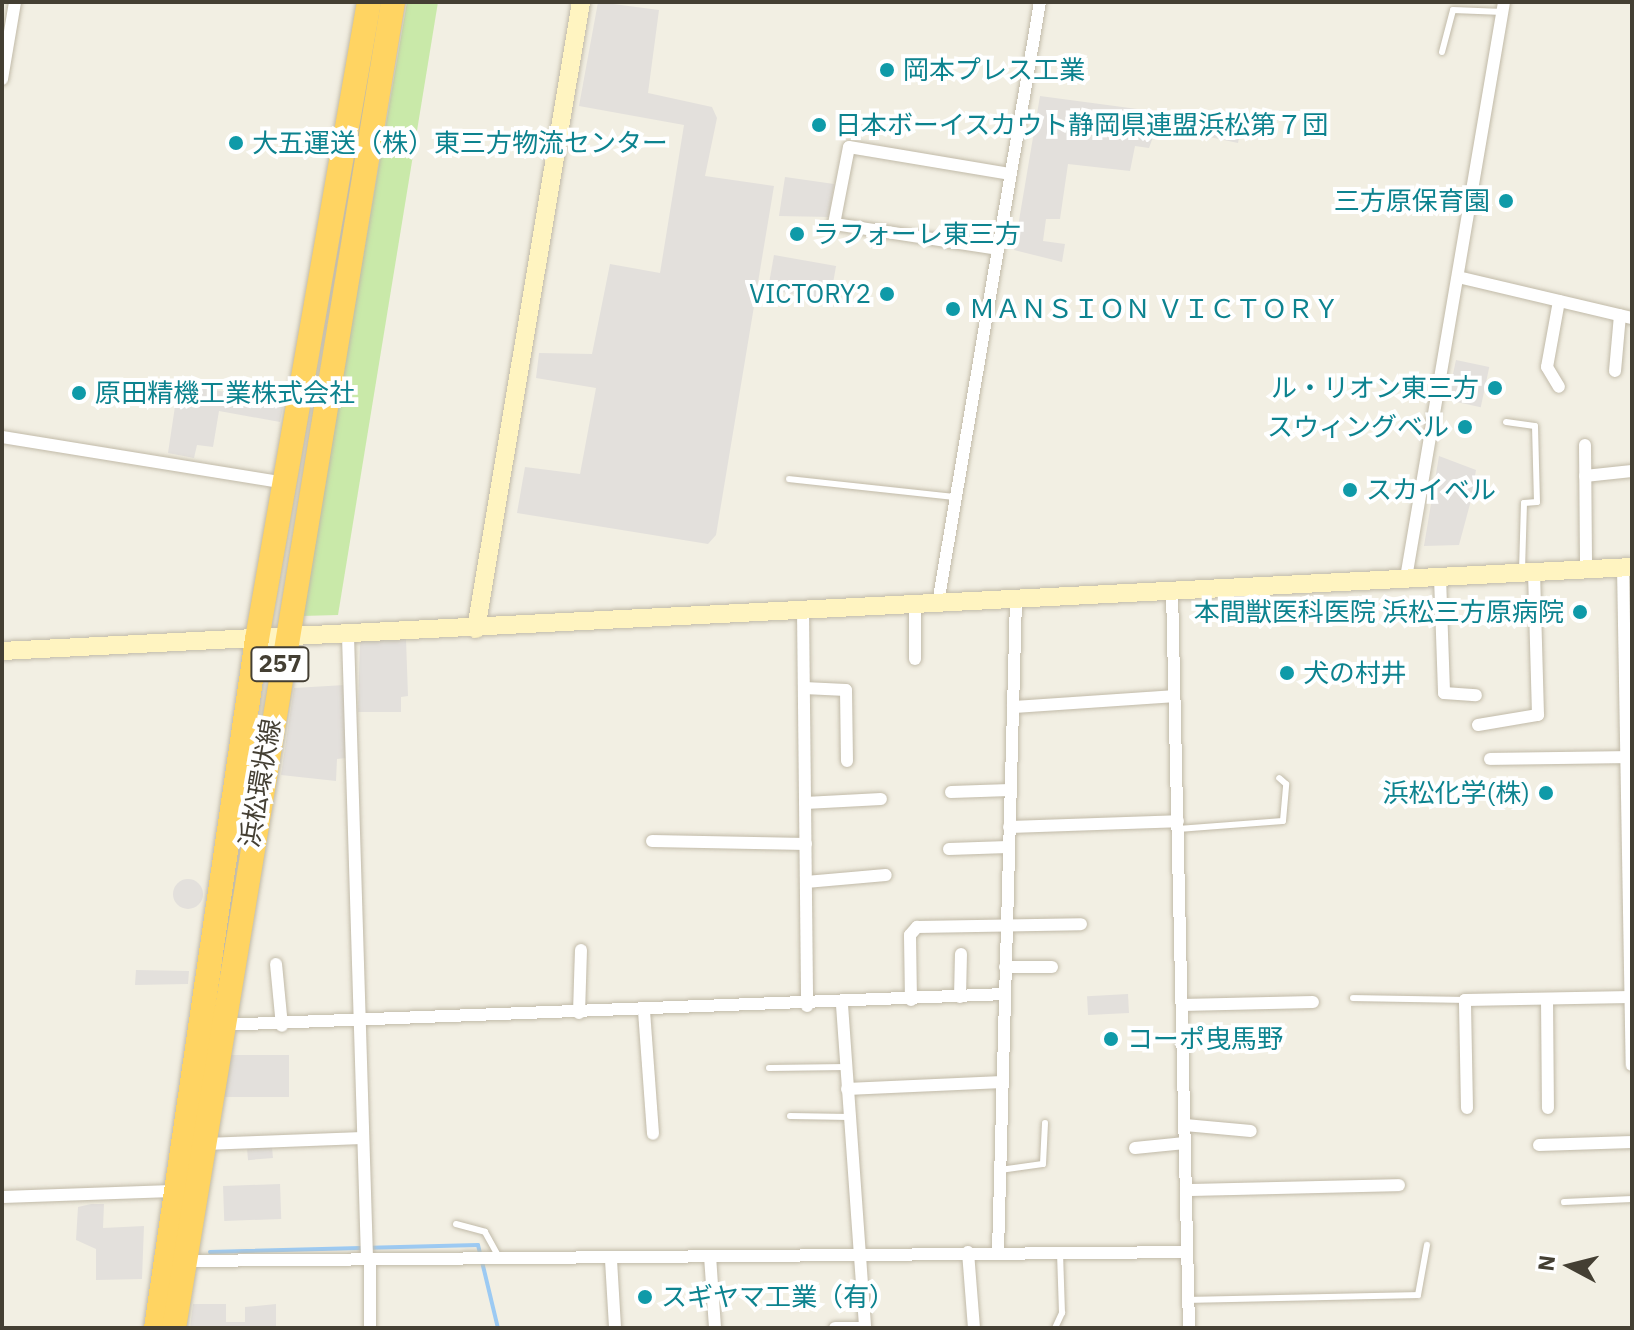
<!DOCTYPE html>
<meta charset="utf-8">
<style>
body{margin:0}
#map{position:relative;width:1634px;height:1330px;overflow:hidden;background:#f2efe3;font-family:"IBM Plex Sans","Noto Sans JP",sans-serif}
div>[style]{position:absolute}
[style*='--x']{left:calc(var(--x)*1px);top:calc(var(--y)*1px);width:calc(var(--w)*1px);rotate:calc(var(--a)*1deg)}
.green>*{inset:0;background:#c9e9a9}
.parking>*{inset:0;background:#e3e0dc;transform-origin:0 0}
.round{border-radius:50%}
.stream>*{height:4px;margin:-2px;padding:0 2px;transform-origin:2px;border-radius:2px;background:#9ccaf3}
.roads{filter:drop-shadow(0 0 2px #c1baa8) drop-shadow(0 0 2px #c1baa8)}
.lane>*{height:6px;margin:-3px;padding:0 3px;transform-origin:3px;border-radius:3px;background:#fff}
.street>*{height:12px;margin:-6px;padding:0 6px;transform-origin:6px;border-radius:6px;background:#fff}
.secondary>*{height:18px;margin:-9px;padding:0 9px;transform-origin:9px;border-radius:9px;background:#fff4c1}
.highway>*{height:24px;margin:-12px;padding:0 12px;transform-origin:12px;border-radius:12px;background:#ffd462}
.dots>*{width:22px;height:22px;translate:-50% -50%;box-sizing:border-box;border:4px solid #fff;border-radius:50%}
span{translate:-50% -50%;white-space:nowrap;text-align:center;line-height:1.15;-webkit-text-stroke:8px #fff;paint-order:stroke}
.shield-label span{padding:2px 6px;background:#fff;border:2px solid;border-radius:6px;-webkit-text-stroke-width:0}
.shield-label{font-size:24px;color:#443f33;font-weight:700}
.culture-label{font-size:26px;color:#0d838f}
.left{translate:0 -50%;text-align:left}
.right{translate:-100% -50%;text-align:right}
.street-label{font-size:26px;color:#443f33}
.frame{position:absolute;inset:0;border:4px solid #443f33;pointer-events:none}
.north{position:absolute;left:1530px;top:1226px;width:80px;height:80px;-webkit-text-stroke:6px #fff;paint-order:stroke;rotate:277deg;font-size:22px;font-weight:700;line-height:32px;text-align:center;color:#443f33}
.north::after{content:'';display:block;margin:auto;width:28px;height:36px;background:#443f33;clip-path:polygon(50% 0,100% 100%,50% 72%,0 100%)}
</style>
<div id="map">
<div class="green">
<div style="clip-path:polygon(407px 2px,438px 2px,338px 615px,301px 616px)"></div>
</div>
<div class="parking">
<div style="clip-path:polygon(598px 2px,659px 10px,648px 93px,712px 107px,717px 118px,705px 176px,774px 186px,716px 535px,708px 544px,517px 513px,525px 467px,580px 474px,596px 388px,536px 378px,539px 353px,592px 354px,610px 264px,660px 273px,684px 125px,579px 106px)"></div>
<div style="clip-path:polygon(1040px 96px,1242px 123px,1238px 143px,1157px 126px,1149px 148px,1135px 146px,1130px 171px,1068px 164px,1060px 219px,1046px 219px,1043px 241px,1065px 244px,1062px 262px,1014px 250px)"></div>
<div style="clip-path:polygon(785px 177px,834px 184px,829px 217px,779px 216px)"></div>
<div style="left:774px;top:255px;width:63px;height:35px;rotate:10deg"></div>
<div style="left:1456px;top:360px;width:34px;height:41px;rotate:12deg"></div>
<div style="clip-path:polygon(191px 386px,284px 402px,280px 422px,219px 411px,213px 447px,197px 445px,194px 458px,168px 453px,177px 393px,190px 394px)"></div>
<div style="clip-path:polygon(1439px 456px,1476px 470px,1470px 504px,1459px 545px,1424px 546px)"></div>
<div style="clip-path:polygon(406px 639px,408px 696px,401px 697px,401px 712px,358px 712px,360px 640px)"></div>
<div style="clip-path:polygon(345px 685px,346px 758px,337px 759px,336px 781px,281px 775px,294px 688px)"></div>
<div class="round" style="left:173px;top:879px;width:30px;height:30px"></div>
<div style="clip-path:polygon(136px 970px,189px 971px,188px 984px,135px 985px)"></div>
<div style="left:1128px;top:994px;width:19px;height:41px;rotate:87deg"></div>
<div style="left:289px;top:1055px;width:42px;height:65px;rotate:90deg"></div>
<div style="left:272px;top:1147px;width:11px;height:25px;rotate:85deg"></div>
<div style="left:280px;top:1184px;width:35px;height:57px;rotate:88deg"></div>
<div style="clip-path:polygon(91px 1204px,104px 1204px,103px 1228px,144px 1226px,142px 1279px,96px 1280px,96px 1249px,76px 1240px,78px 1207px)"></div>
<div style="clip-path:polygon(193px 1304px,226px 1304px,226px 1322px,245px 1322px,245px 1307px,276px 1304px,276px 1328px,190px 1328px)"></div>
</div>
<div class="stream">
<div style="--x:210;--y:1252;--w:268;--a:-1.5"></div>
<div style="--x:478;--y:1245;--w:85;--a:76.5"></div>
</div>
<div class="roads">
<div class="lane">
<div style="--x:1442;--y:52;--w:43;--a:-75.3"></div>
<div style="--x:1453;--y:10;--w:50;--a:2.3"></div>
<div style="--x:1506;--y:422;--w:29;--a:8"></div>
<div style="--x:1535;--y:426;--w:76;--a:88.5"></div>
<div style="--x:1537;--y:502;--w:13;--a:176"></div>
<div style="--x:1524;--y:503;--w:66;--a:91.7"></div>
<div style="--x:789;--y:479;--w:168;--a:6.2"></div>
<div style="--x:1178;--y:829;--w:105;--a:-4.4"></div>
<div style="--x:1283;--y:821;--w:37;--a:-85"></div>
<div style="--x:1286;--y:784;--w:9;--a:-139"></div>
<div style="--x:1353;--y:998;--w:112;--a:1"></div>
<div style="--x:769;--y:1068;--w:77;--a:-0.7"></div>
<div style="--x:790;--y:1116;--w:59;--a:1"></div>
<div style="--x:1000;--y:1170;--w:43;--a:-7.9"></div>
<div style="--x:1043;--y:1164;--w:41;--a:-87.2"></div>
<div style="--x:1564;--y:1202;--w:68;--a:-2.5"></div>
<div style="--x:456;--y:1224;--w:30;--a:15"></div>
<div style="--x:485;--y:1232;--w:29;--a:61"></div>
<div style="--x:1188;--y:1300;--w:230;--a:-1.2"></div>
<div style="--x:1418;--y:1295;--w:51;--a:-79.8"></div>
<div style="--x:1055;--y:1328;--w:17;--a:-65"></div>
<div style="--x:1062;--y:1313;--w:60;--a:-91.9"></div>
</div>
<div class="street">
<div style="--x:2;--y:79;--w:78;--a:-80.4"></div>
<div style="--x:998;--y:249;--w:166;--a:-171.3"></div>
<div style="--x:834;--y:224;--w:78;--a:-79"></div>
<div style="--x:849;--y:147;--w:164;--a:9.5"></div>
<div style="--x:1458;--y:277;--w:179;--a:13.3"></div>
<div style="--x:1559;--y:301;--w:67;--a:100.3"></div>
<div style="--x:1547;--y:367;--w:23;--a:59"></div>
<div style="--x:1615;--y:371;--w:56;--a:-84.9"></div>
<div style="--x:2;--y:437;--w:287;--a:9.2"></div>
<div style="--x:1585;--y:445;--w:124;--a:89.5"></div>
<div style="--x:1585;--y:476;--w:47;--a:-6.1"></div>
<div style="--x:1623;--y:567;--w:498;--a:89"></div>
<div style="--x:1440;--y:577;--w:116;--a:88"></div>
<div style="--x:1444;--y:693;--w:32;--a:4"></div>
<div style="--x:1406;--y:578;--w:584;--a:-80.34"></div>
<div style="--x:1172;--y:591;--w:737;--a:88.68"></div>
<div style="--x:938;--y:603;--w:610;--a:-80.37"></div>
<div style="--x:915;--y:604;--w:55;--a:90"></div>
<div style="--x:803;--y:610;--w:396;--a:89.4"></div>
<div style="--x:348;--y:636;--w:623;--a:88.25"></div>
<div style="--x:804;--y:688;--w:42;--a:2.7"></div>
<div style="--x:846;--y:690;--w:71;--a:89.2"></div>
<div style="--x:1013;--y:707;--w:161;--a:-3.9"></div>
<div style="--x:1478;--y:725;--w:61;--a:-9.5"></div>
<div style="--x:1538;--y:715;--w:143;--a:-91.6"></div>
<div style="--x:1490;--y:759;--w:137;--a:-0.8"></div>
<div style="--x:951;--y:792;--w:59;--a:-1.9"></div>
<div style="--x:805;--y:803;--w:76;--a:-3"></div>
<div style="--x:1009;--y:827;--w:169;--a:-2"></div>
<div style="--x:652;--y:841;--w:154;--a:1.1"></div>
<div style="--x:949;--y:849;--w:59;--a:-1.9"></div>
<div style="--x:806;--y:882;--w:80;--a:-5"></div>
<div style="--x:276;--y:964;--w:62;--a:84.5"></div>
<div style="--x:1005;--y:967;--w:47;--a:0"></div>
<div style="--x:960;--y:997;--w:43;--a:-88.7"></div>
<div style="--x:1547;--y:999;--w:109;--a:89.5"></div>
<div style="--x:911;--y:1000;--w:65;--a:-90.9"></div>
<div style="--x:910;--y:935;--w:11;--a:-49"></div>
<div style="--x:917;--y:927;--w:164;--a:-1"></div>
<div style="--x:842;--y:1005;--w:324;--a:85.9"></div>
<div style="--x:1182;--y:1005;--w:131;--a:-1.3"></div>
<div style="--x:644;--y:1011;--w:123;--a:85.8"></div>
<div style="--x:579;--y:1013;--w:63;--a:-88.2"></div>
<div style="--x:220;--y:1025;--w:785;--a:-2.26"></div>
<div style="--x:847;--y:1089;--w:155;--a:-2.6"></div>
<div style="--x:1467;--y:1108;--w:108;--a:-91.1"></div>
<div style="--x:1465;--y:1000;--w:166;--a:-1"></div>
<div style="--x:1185;--y:1125;--w:66;--a:5.2"></div>
<div style="--x:204;--y:1144;--w:159;--a:-2.2"></div>
<div style="--x:1539;--y:1145;--w:93;--a:-1.8"></div>
<div style="--x:1135;--y:1148;--w:50;--a:-5.7"></div>
<div style="--x:1186;--y:1190;--w:213;--a:-1.3"></div>
<div style="--x:2;--y:1197;--w:171;--a:-2"></div>
<div style="--x:968;--y:1252;--w:76;--a:85.5"></div>
<div style="--x:998;--y:1252;--w:653;--a:-88.42"></div>
<div style="--x:710;--y:1256;--w:72;--a:86"></div>
<div style="--x:370;--y:1259;--w:69;--a:90"></div>
<div style="--x:611;--y:1260;--w:68;--a:86.6"></div>
<div style="--x:183;--y:1261;--w:1004;--a:-0.51"></div>
<div style="--x:835;--y:1328;--w:30;--a:0"></div>
</div>
<div class="secondary">
<div style="--x:476;--y:629;--w:636;--a:-80.49"></div>
<div style="--x:2;--y:651;--w:1632;--a:-2.95"></div>
</div>
<div class="highway">
<div style="--x:156;--y:1328;--w:696;--a:-81.66"></div>
<div style="--x:257;--y:639;--w:647;--a:-80.03"></div>
<div style="--x:174;--y:1328;--w:1344;--a:-80.62"></div>
</div>
</div>
<div class="dots">
<div style="left:887px;top:70px;background:#0f9aa8"></div>
<div style="left:819px;top:125px;background:#0f9aa8"></div>
<div style="left:236px;top:143px;background:#0f9aa8"></div>
<div style="left:1506px;top:201px;background:#0f9aa8"></div>
<div style="left:797px;top:234px;background:#0f9aa8"></div>
<div style="left:887px;top:294px;background:#0f9aa8"></div>
<div style="left:953px;top:309px;background:#0f9aa8"></div>
<div style="left:1495px;top:388px;background:#0f9aa8"></div>
<div style="left:79px;top:393px;background:#0f9aa8"></div>
<div style="left:1465px;top:427px;background:#0f9aa8"></div>
<div style="left:1350px;top:490px;background:#0f9aa8"></div>
<div style="left:1580px;top:612px;background:#0f9aa8"></div>
<div style="left:1287px;top:673px;background:#0f9aa8"></div>
<div style="left:1546px;top:793px;background:#0f9aa8"></div>
<div style="left:1111px;top:1039px;background:#0f9aa8"></div>
<div style="left:645px;top:1297px;background:#0f9aa8"></div>
</div>
<div class="shield-label">
<span style="left:280px;top:664px">257</span>
</div>
<div class="culture-label">
<span class="left" style="left:903px;top:70px">岡本プレス工業</span>
<span class="left" style="left:835px;top:125px">日本ボーイスカウト静岡県連盟浜松第７団</span>
<span class="left" style="left:252px;top:143px">大五運送（株）東三方物流センター</span>
<span class="right" style="left:1490px;top:201px">三方原保育園</span>
<span class="left" style="left:813px;top:234px">ラフォーレ東三方</span>
<span class="right" style="left:871px;top:294px">VICTORY2</span>
<span class="left" style="left:969px;top:309px">ＭＡＮＳＩＯＮ ＶＩＣＴＯＲＹ</span>
<span class="right" style="left:1479px;top:388px">ル・リオン東三方</span>
<span class="left" style="left:95px;top:393px">原田精機工業株式会社</span>
<span class="right" style="left:1449px;top:427px">スウィングベル</span>
<span class="left" style="left:1366px;top:490px">スカイベル</span>
<span class="right" style="left:1564px;top:612px">本間獣医科医院 浜松三方原病院</span>
<span class="left" style="left:1303px;top:673px">犬の村井</span>
<span class="right" style="left:1530px;top:793px">浜松化学(株)</span>
<span class="left" style="left:1127px;top:1039px">コーポ曳馬野</span>
<span class="left" style="left:661px;top:1297px">スギヤマ工業（有）</span>
</div>
<div class="street-label">
<span style="left:260px;top:783px;rotate:-80deg">浜松環状線</span>
</div>
<div class="frame"></div>
<div class="north">N</div>
</div>
